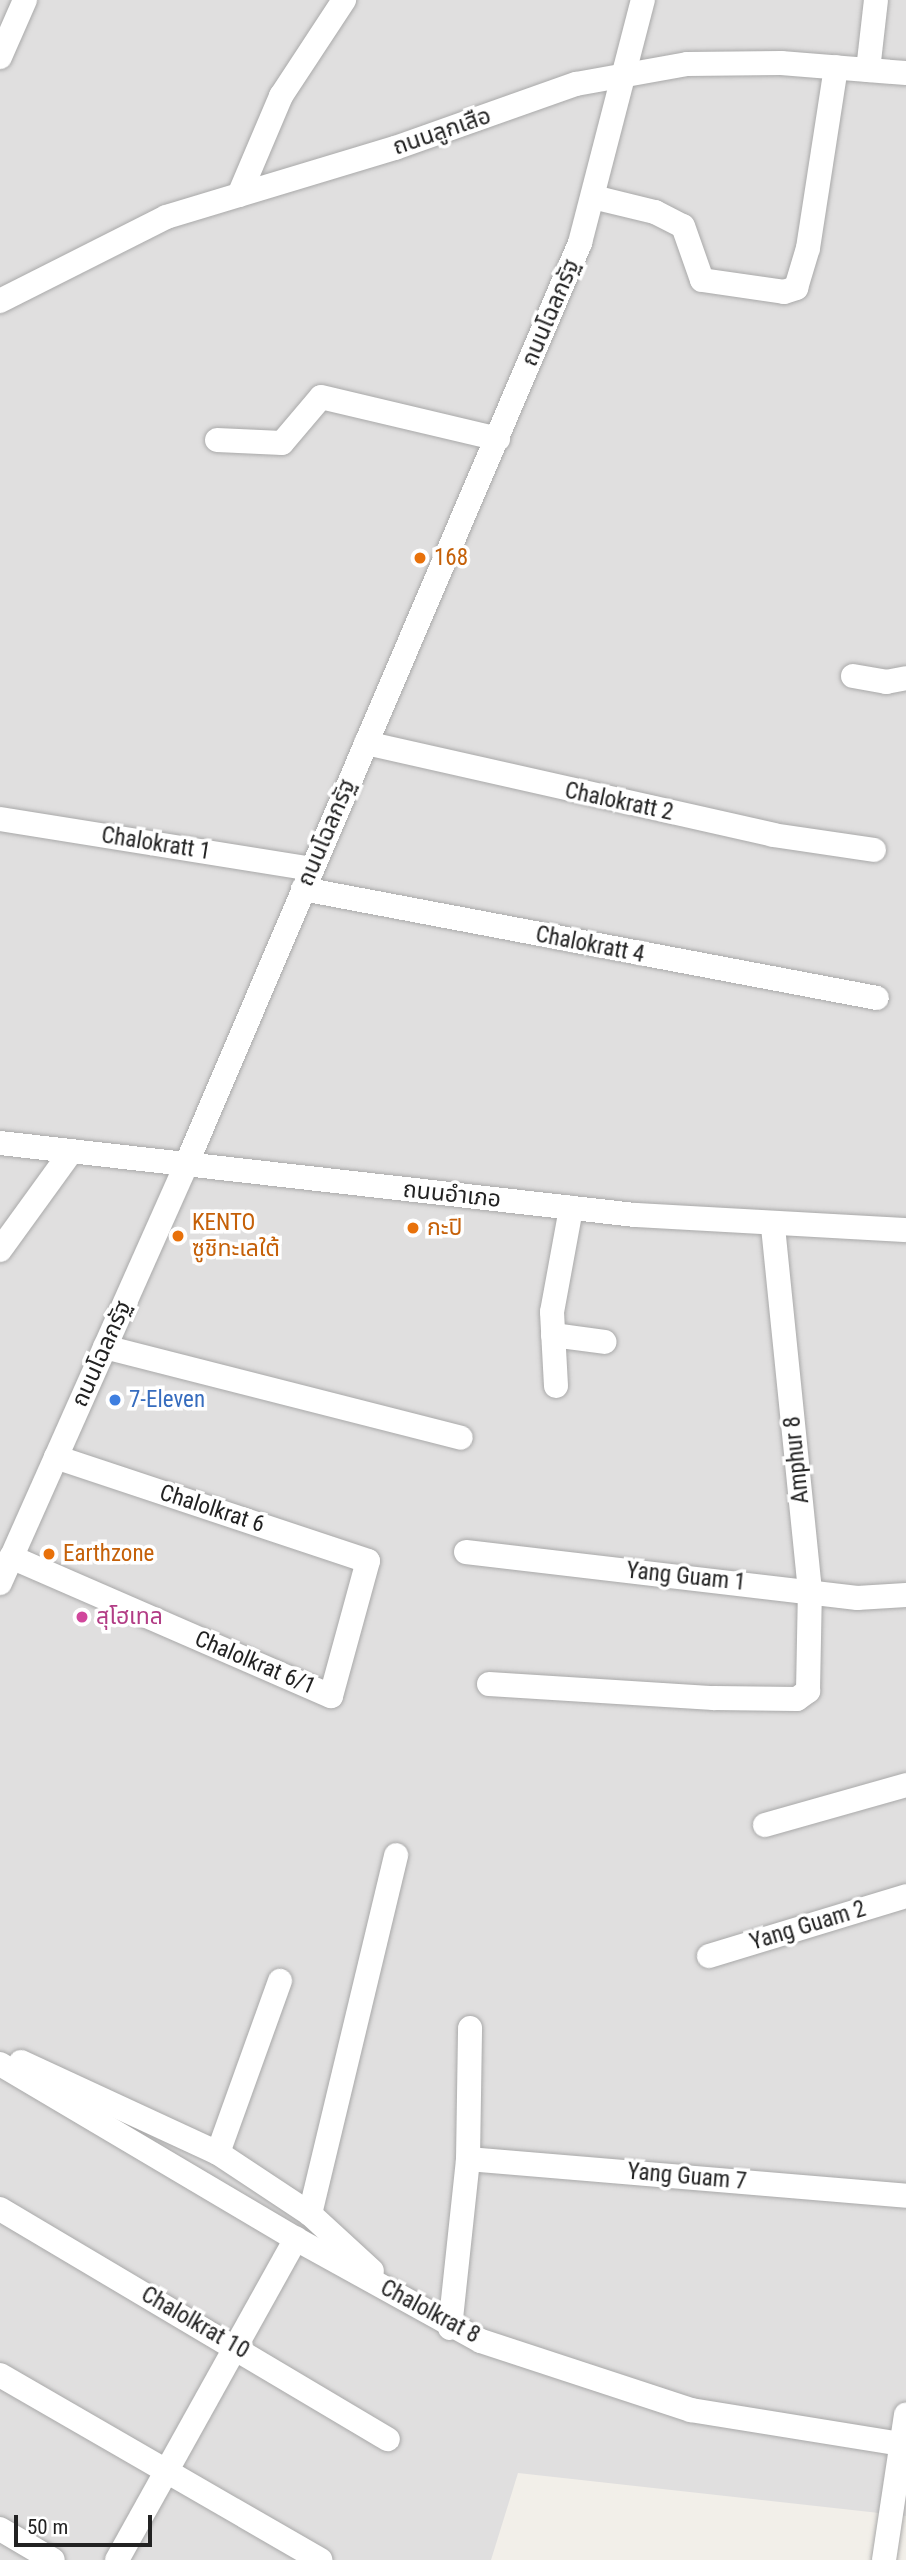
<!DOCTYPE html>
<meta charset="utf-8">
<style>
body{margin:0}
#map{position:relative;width:906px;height:2560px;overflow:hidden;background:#f2efe9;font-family:"Roboto Condensed","Noto Sans Thai",sans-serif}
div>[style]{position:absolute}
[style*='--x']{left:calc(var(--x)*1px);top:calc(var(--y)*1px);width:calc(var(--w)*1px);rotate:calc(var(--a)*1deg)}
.residential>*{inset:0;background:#e0dfdf}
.roads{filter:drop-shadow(0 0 2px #a9a9a9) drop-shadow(0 0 2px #a9a9a9)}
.minor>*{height:24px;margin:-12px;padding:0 12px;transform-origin:12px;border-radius:12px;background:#fff}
.dots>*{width:19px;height:19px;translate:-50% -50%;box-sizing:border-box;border:4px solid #fff;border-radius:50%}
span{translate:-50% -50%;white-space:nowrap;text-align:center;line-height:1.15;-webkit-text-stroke:7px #fff;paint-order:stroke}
.street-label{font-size:23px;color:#222}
.food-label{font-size:23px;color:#c56008}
.left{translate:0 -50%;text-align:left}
.shop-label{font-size:23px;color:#366cbe}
.hotel-label{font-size:23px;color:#b23c85}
.scale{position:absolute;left:14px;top:2515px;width:138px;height:32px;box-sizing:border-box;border:4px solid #222;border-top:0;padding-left:9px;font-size:21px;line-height:24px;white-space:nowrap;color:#222;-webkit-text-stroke:5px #fff;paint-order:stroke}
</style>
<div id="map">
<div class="residential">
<div style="clip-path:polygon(0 0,906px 0,906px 2516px,518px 2473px,491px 2560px,0 2560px)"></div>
</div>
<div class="roads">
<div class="minor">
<div style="--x:0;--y:57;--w:62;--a:-66.3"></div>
<div style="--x:868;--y:70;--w:70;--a:-83.5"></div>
<div style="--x:239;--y:195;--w:108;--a:-67"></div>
<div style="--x:281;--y:96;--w:115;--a:-56.7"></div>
<div style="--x:593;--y:197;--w:64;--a:13.6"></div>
<div style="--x:655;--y:212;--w:31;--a:27"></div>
<div style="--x:683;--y:226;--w:57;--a:70.6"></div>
<div style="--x:702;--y:280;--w:83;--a:8.3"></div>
<div style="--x:784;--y:292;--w:13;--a:-18"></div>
<div style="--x:796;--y:288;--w:42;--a:-73.3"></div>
<div style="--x:808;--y:248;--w:183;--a:-81.2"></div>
<div style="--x:0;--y:301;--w:186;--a:-26.8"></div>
<div style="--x:166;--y:217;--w:239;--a:-16.8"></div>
<div style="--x:395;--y:148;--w:192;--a:-19.5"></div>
<div style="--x:576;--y:84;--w:113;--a:-10.2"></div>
<div style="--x:687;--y:64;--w:94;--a:-0.6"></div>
<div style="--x:781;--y:63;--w:125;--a:4.6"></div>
<div style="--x:217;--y:440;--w:65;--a:2.6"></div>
<div style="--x:282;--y:443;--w:60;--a:-49.7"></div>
<div style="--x:321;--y:397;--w:182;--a:13.3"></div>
<div style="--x:853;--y:676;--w:34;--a:10"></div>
<div style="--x:886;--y:682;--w:20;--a:-11"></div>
<div style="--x:366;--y:743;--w:417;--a:12.7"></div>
<div style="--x:773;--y:835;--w:102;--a:8.4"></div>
<div style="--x:0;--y:819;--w:316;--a:9.1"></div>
<div style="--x:303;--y:889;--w:584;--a:10.75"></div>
<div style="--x:0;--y:1143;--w:639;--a:6.47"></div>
<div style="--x:635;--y:1215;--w:271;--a:3.2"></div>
<div style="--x:0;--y:1250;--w:121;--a:-54.1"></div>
<div style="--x:553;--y:1335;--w:52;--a:7.7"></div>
<div style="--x:105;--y:1347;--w:367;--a:14.3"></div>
<div style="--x:556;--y:1386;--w:74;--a:-93.1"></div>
<div style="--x:552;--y:1312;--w:106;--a:-79.6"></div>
<div style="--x:466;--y:1552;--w:394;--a:6.7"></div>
<div style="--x:857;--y:1598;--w:49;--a:-3.5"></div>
<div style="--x:11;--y:1557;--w:349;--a:23.5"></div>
<div style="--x:331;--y:1696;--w:140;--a:-74.7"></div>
<div style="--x:368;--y:1561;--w:329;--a:-161.6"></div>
<div style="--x:0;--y:1583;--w:458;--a:-66"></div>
<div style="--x:186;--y:1165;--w:1003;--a:-66.86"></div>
<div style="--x:580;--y:243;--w:251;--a:-75.5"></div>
<div style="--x:489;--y:1684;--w:225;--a:3.6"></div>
<div style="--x:714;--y:1698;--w:83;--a:0.7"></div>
<div style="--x:797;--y:1699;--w:14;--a:-36"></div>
<div style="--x:808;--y:1691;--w:100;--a:-88.9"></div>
<div style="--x:810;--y:1591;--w:369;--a:-95.8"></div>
<div style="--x:765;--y:1825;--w:147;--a:-15.8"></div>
<div style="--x:709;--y:1956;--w:206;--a:-16.9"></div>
<div style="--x:21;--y:2062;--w:217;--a:24.8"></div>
<div style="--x:218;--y:2153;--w:110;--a:33.5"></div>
<div style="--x:310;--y:2214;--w:84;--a:42.6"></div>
<div style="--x:0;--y:2064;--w:344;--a:30.6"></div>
<div style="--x:296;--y:2239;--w:211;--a:28.9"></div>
<div style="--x:481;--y:2341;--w:221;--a:18.2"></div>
<div style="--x:691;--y:2410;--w:218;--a:9.2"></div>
<div style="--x:218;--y:2153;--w:183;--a:-70.2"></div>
<div style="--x:468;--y:2159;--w:440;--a:4.8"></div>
<div style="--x:0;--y:2209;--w:451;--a:30.7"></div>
<div style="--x:310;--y:2214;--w:369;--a:-76.5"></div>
<div style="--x:450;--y:2328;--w:170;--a:-83.9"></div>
<div style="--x:468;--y:2159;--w:131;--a:-89.1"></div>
<div style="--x:0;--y:2375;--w:370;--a:30"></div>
<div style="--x:0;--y:2529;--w:61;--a:30.3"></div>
<div style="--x:117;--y:2560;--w:368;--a:-60.9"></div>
<div style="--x:884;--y:2560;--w:147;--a:-81.4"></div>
</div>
</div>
<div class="dots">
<div style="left:420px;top:558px;background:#e8710a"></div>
<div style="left:413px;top:1228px;background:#e8710a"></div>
<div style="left:178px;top:1236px;background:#e8710a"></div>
<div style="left:115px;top:1400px;background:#3f7fe0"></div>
<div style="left:49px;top:1554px;background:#e8710a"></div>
<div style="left:82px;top:1617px;background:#d1479c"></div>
</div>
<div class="street-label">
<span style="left:442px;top:132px;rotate:-19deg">ถนนลูกเสือ</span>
<span style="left:551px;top:313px;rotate:-67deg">ถนนโฉลกรัฐ</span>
<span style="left:619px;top:802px;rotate:12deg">Chalokratt 2</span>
<span style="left:327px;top:833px;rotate:-67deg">ถนนโฉลกรัฐ</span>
<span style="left:156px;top:844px;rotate:9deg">Chalokratt 1</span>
<span style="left:590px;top:945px;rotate:11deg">Chalokratt 4</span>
<span style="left:452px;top:1195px;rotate:6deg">ถนนอำเภอ</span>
<span style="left:102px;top:1354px;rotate:-66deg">ถนนโฉลกรัฐ</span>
<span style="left:797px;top:1460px;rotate:-96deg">Amphur 8</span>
<span style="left:212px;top:1509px;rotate:18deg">Chalolkrat 6</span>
<span style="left:686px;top:1577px;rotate:6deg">Yang Guam 1</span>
<span style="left:255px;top:1663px;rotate:23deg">Chalolkrat 6/1</span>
<span style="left:808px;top:1926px;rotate:-17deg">Yang Guam 2</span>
<span style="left:687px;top:2177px;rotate:5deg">Yang Guam 7</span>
<span style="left:430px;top:2312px;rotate:28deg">Chalolkrat 8</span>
<span style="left:195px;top:2323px;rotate:30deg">Chalolkrat 10</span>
</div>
<div class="food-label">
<span class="left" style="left:434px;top:558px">168</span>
<span class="left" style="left:192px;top:1236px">KENTO<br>ซูชิทะเลใต้</span>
<span class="left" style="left:427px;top:1228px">กะปิ</span>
<span class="left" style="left:63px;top:1554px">Earthzone</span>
</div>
<div class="shop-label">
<span class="left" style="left:129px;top:1400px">7-Eleven</span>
</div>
<div class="hotel-label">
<span class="left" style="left:96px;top:1617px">สุโฮเทล</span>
</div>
<div class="scale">50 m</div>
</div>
